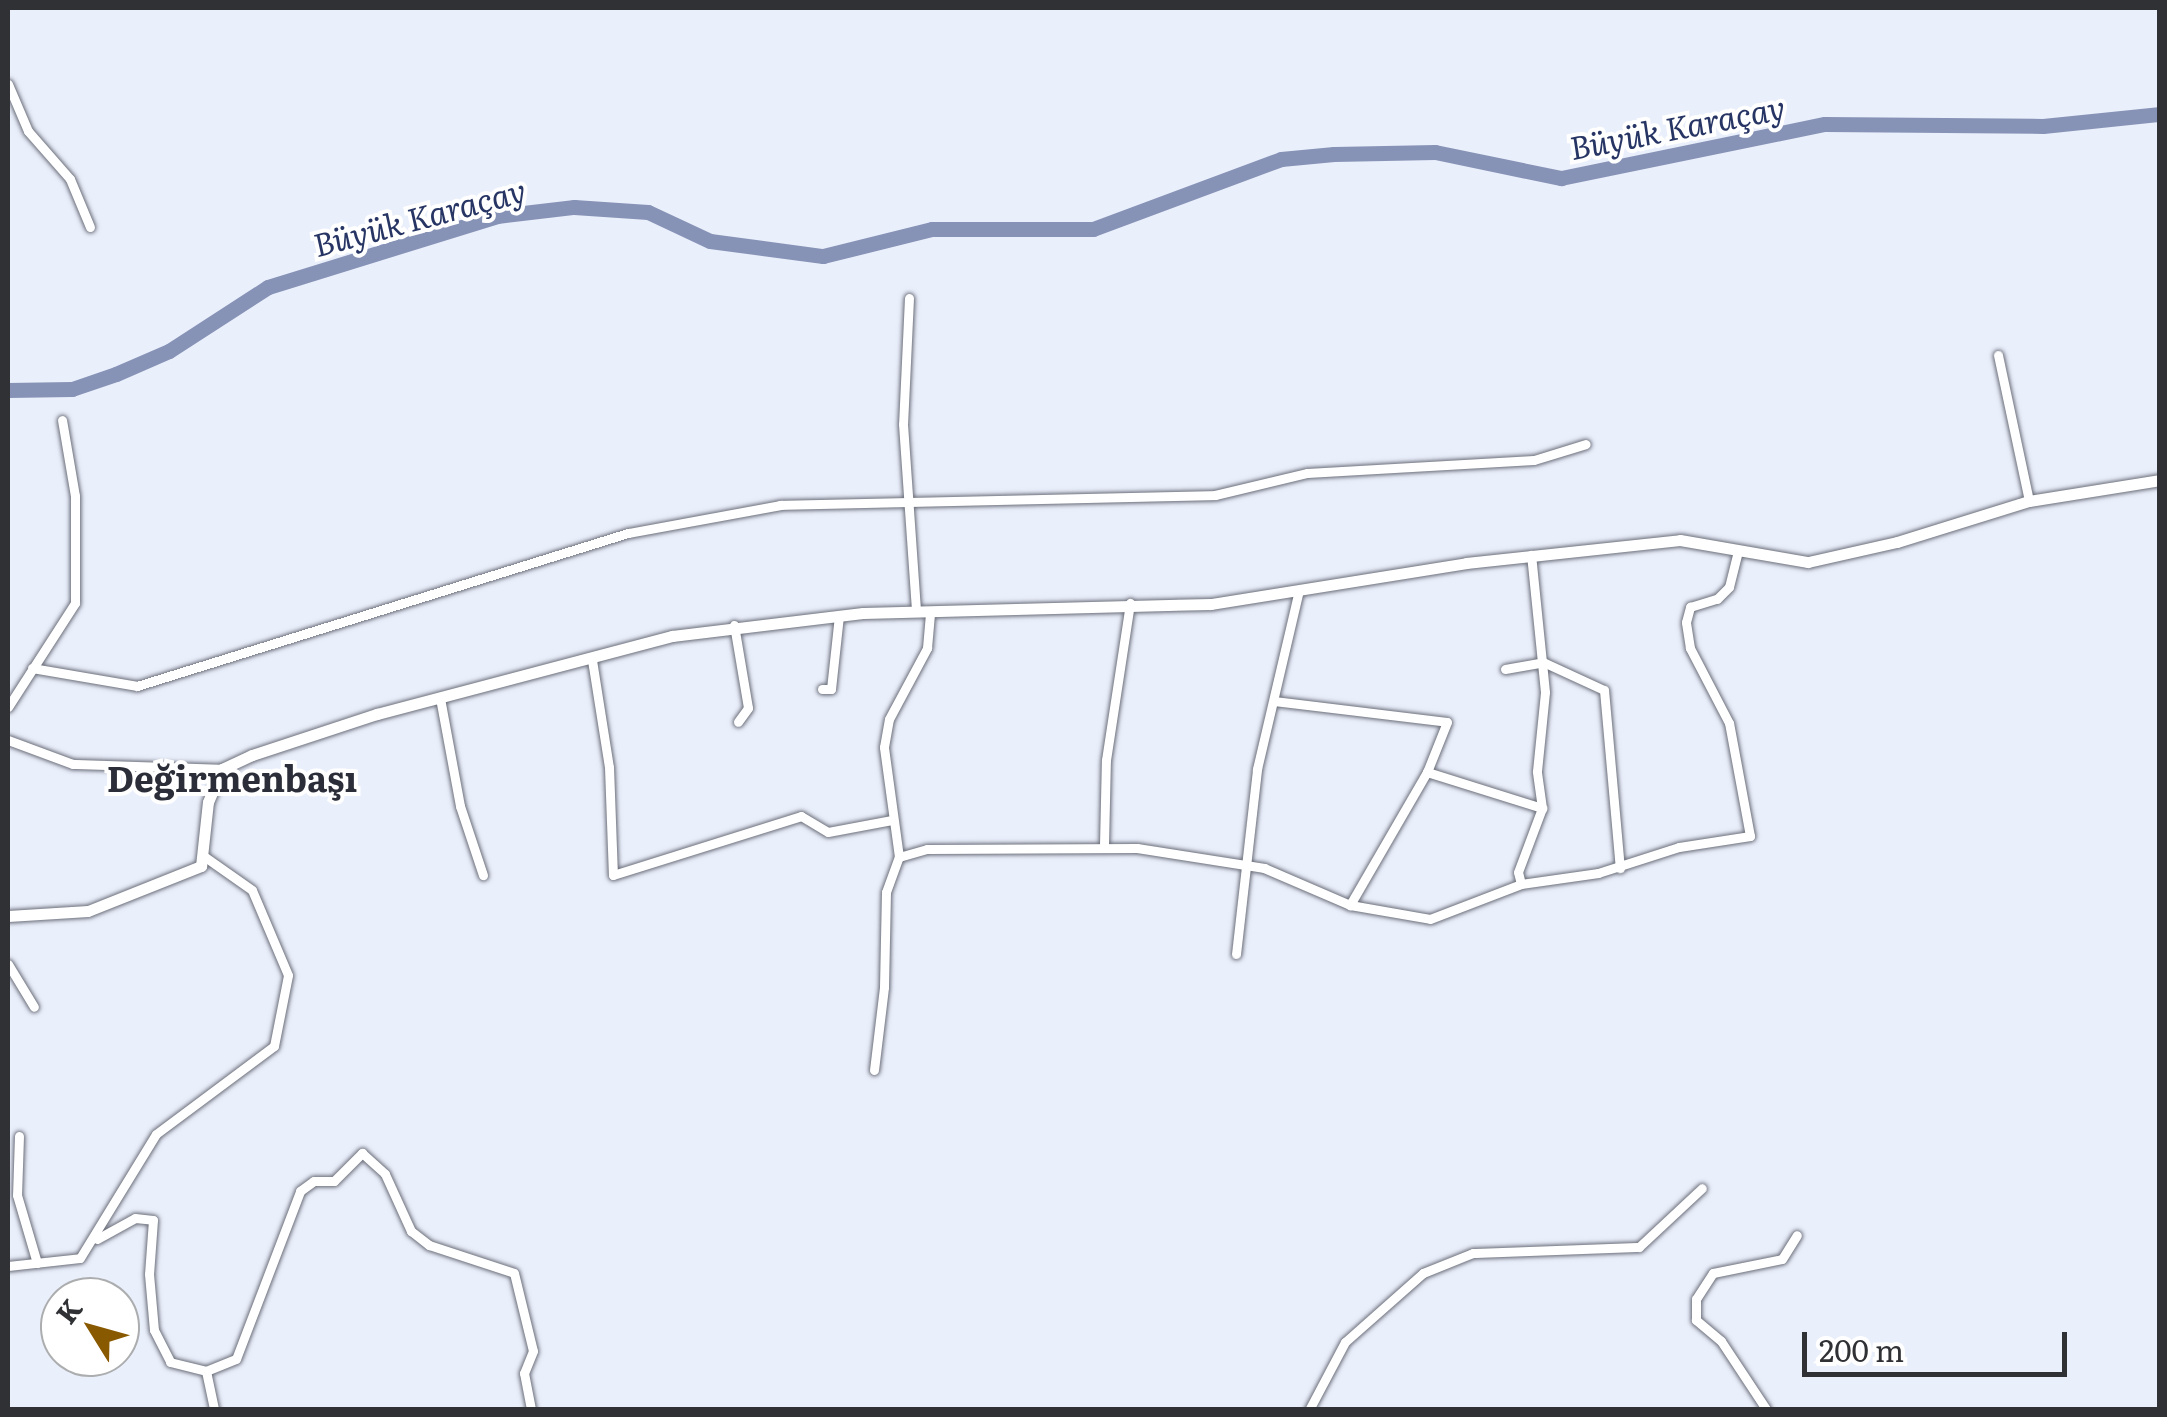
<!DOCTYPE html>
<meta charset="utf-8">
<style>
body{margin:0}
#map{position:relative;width:2167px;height:1417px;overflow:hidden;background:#eaeffc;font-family:Literata,serif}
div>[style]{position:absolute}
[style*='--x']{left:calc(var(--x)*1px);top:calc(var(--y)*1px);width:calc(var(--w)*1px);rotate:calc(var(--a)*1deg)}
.river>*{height:15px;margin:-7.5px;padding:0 7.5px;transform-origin:7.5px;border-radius:7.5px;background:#8793b6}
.roads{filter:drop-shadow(0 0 2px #6b6f7a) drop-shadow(0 0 2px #6b6f7a)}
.street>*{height:9px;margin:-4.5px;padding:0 4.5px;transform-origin:4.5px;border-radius:4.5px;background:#fff}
.secondary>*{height:11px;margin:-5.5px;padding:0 5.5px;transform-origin:5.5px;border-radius:5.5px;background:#fff}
span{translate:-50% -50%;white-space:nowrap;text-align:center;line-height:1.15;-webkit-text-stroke:8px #fff;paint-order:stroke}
.water-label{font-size:32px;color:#273564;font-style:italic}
.quarter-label{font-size:35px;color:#2b2e38;font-weight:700}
.frame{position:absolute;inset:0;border:10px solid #2f3135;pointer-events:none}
.north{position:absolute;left:40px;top:1277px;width:100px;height:100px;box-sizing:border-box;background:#fff;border:2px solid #acadae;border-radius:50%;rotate:307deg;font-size:28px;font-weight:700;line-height:40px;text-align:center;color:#2f3135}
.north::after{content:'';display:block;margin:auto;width:35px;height:45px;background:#895900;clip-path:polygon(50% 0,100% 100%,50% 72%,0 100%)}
.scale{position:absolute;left:1802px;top:1332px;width:265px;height:45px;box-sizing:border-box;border:5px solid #2f3135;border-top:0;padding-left:12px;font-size:30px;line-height:35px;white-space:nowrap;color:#2f3135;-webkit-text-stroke:8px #fff;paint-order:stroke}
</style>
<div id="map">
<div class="river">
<div style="--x:8;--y:390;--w:64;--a:-0.9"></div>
<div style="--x:72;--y:389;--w:46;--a:-18.8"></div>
<div style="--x:116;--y:374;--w:58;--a:-23.5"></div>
<div style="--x:169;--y:351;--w:118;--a:-32.9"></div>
<div style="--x:268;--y:287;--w:240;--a:-17.2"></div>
<div style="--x:497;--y:216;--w:78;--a:-6.7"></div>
<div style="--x:574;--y:207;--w:74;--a:3.9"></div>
<div style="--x:648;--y:212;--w:68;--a:25.1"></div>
<div style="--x:710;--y:241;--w:114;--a:7.6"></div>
<div style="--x:823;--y:256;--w:112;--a:-13.9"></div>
<div style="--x:932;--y:229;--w:161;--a:0"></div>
<div style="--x:1093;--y:229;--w:201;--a:-20.4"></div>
<div style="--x:1281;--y:159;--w:53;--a:-5.4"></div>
<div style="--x:1334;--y:154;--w:101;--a:-1.1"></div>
<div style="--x:1435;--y:152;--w:129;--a:11.7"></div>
<div style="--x:1561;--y:178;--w:269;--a:-11.6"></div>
<div style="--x:1825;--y:124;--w:218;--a:0.5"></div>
<div style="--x:2043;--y:126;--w:118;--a:-5.9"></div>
</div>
<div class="roads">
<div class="street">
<div style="--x:8;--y:84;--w:51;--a:66.9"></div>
<div style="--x:28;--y:131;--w:64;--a:48.8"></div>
<div style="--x:70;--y:179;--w:52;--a:67.4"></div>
<div style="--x:909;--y:298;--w:126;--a:92.7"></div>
<div style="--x:903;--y:424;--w:188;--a:86"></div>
<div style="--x:1998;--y:355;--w:149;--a:78"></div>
<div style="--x:734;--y:625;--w:84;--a:80.4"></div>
<div style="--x:748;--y:708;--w:17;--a:126"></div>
<div style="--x:592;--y:660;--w:108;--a:81"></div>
<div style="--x:609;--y:767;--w:108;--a:87.9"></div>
<div style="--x:613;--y:875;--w:197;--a:-17.4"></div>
<div style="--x:801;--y:816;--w:31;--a:31"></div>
<div style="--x:828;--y:832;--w:65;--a:-10.6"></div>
<div style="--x:32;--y:668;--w:107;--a:9.7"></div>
<div style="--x:137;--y:686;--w:514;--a:-17.31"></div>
<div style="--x:628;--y:533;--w:155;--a:-10.4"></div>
<div style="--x:780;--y:505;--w:435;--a:-1.3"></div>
<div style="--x:1215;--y:495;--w:95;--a:-13.4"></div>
<div style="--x:1307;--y:473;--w:227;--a:-3.3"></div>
<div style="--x:1534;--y:460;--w:54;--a:-17.1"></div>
<div style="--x:1505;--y:669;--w:39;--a:-10"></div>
<div style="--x:1543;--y:662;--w:67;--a:24.7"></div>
<div style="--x:1604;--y:690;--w:179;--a:84.9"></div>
<div style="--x:822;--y:689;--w:9;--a:0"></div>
<div style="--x:831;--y:689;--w:74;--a:-83.8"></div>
<div style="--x:440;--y:698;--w:110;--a:79.5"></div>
<div style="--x:460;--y:806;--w:73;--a:71.6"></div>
<div style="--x:1274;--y:701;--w:174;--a:6.9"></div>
<div style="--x:1447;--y:722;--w:54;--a:111.8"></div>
<div style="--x:1427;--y:772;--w:154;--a:120.1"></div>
<div style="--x:8;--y:707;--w:124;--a:-57.2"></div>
<div style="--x:75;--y:603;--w:107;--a:-90"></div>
<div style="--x:75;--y:496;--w:77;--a:-99.7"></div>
<div style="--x:8;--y:740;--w:69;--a:20.3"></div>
<div style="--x:73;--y:764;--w:149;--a:1.9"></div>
<div style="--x:1427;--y:772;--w:121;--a:17.4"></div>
<div style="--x:1104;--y:845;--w:85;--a:-88.7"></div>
<div style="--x:1106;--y:760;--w:159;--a:-81.3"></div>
<div style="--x:899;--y:857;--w:29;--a:-16"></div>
<div style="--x:927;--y:849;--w:210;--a:-0.3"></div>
<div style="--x:1137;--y:848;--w:129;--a:8.9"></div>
<div style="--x:1264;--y:868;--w:94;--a:23.3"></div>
<div style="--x:1350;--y:905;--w:81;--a:9.9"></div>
<div style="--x:1430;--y:919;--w:97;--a:-21"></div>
<div style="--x:1521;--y:884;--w:78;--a:-8.1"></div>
<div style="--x:1598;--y:873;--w:85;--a:-17.8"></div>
<div style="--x:1679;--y:847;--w:72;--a:-8.8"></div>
<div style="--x:1750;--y:836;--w:115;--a:-100.5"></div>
<div style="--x:1729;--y:723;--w:85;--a:-117.5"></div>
<div style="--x:1690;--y:648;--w:26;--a:-99"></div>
<div style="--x:1686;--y:622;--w:16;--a:-75"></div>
<div style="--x:1690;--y:607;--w:28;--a:-17"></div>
<div style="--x:1717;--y:599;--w:17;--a:-45"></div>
<div style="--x:1729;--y:587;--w:38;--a:-76"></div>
<div style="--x:1521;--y:884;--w:12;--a:-104"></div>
<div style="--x:1518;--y:872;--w:68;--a:-69.4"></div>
<div style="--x:1542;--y:808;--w:37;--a:-98"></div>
<div style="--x:1537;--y:771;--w:79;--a:-84.2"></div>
<div style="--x:1545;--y:692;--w:138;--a:-95.8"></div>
<div style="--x:1236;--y:954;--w:186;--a:-83.5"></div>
<div style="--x:1257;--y:769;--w:184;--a:-76.8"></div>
<div style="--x:8;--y:964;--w:50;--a:58.8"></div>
<div style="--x:874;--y:1070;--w:84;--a:-83.1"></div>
<div style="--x:884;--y:987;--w:95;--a:-88.8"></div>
<div style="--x:886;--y:892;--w:37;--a:-70"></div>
<div style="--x:899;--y:857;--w:111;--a:-97.8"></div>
<div style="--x:884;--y:747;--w:28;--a:-80"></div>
<div style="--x:889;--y:719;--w:81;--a:-61.8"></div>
<div style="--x:927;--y:648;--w:37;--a:-85"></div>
<div style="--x:19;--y:1136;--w:59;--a:91.9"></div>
<div style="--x:17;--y:1195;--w:71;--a:73.6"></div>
<div style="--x:97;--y:1239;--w:43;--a:-28.9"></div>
<div style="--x:135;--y:1218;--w:18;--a:6"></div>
<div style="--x:153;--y:1220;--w:54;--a:94.2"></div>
<div style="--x:149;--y:1274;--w:56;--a:84.9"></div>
<div style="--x:154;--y:1330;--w:36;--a:63"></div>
<div style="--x:170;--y:1362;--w:37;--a:14"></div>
<div style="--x:206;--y:1371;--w:40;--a:78"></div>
<div style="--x:8;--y:1266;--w:72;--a:-6.3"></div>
<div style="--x:80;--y:1258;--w:145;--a:-58.5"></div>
<div style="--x:156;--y:1134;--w:147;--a:-36.7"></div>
<div style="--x:274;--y:1046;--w:72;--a:-78.8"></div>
<div style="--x:288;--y:975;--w:92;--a:-113"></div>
<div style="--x:252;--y:890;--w:57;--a:-144.9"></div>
<div style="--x:206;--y:1371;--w:32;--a:-22"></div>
<div style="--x:236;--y:1359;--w:180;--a:-69.1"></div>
<div style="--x:300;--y:1191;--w:17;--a:-36"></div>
<div style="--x:314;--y:1181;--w:20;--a:0"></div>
<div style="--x:334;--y:1181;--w:40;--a:-45"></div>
<div style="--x:362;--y:1153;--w:31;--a:42"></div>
<div style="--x:385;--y:1174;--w:63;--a:65.5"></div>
<div style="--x:411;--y:1231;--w:23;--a:38"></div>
<div style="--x:429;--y:1245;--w:89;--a:18.2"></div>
<div style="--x:514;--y:1273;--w:80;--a:76.3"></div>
<div style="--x:533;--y:1351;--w:24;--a:112"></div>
<div style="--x:524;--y:1373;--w:38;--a:79"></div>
<div style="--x:1766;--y:1409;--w:82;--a:-123.5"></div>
<div style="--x:1721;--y:1341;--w:33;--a:-140"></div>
<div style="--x:1696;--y:1320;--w:21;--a:-90"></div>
<div style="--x:1696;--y:1299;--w:31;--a:-57"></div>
<div style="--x:1713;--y:1273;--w:70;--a:-11.5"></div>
<div style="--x:1782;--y:1259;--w:28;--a:-58"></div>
<div style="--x:1309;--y:1410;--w:77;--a:-62.1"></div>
<div style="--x:1345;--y:1342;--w:104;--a:-41.5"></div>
<div style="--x:1423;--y:1273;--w:54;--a:-21.8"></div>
<div style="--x:1473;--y:1253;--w:166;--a:-2.1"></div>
<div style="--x:1639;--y:1247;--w:86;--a:-43.1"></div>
</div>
<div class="secondary">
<div style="--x:8;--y:916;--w:80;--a:-3.6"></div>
<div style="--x:88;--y:911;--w:122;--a:-21.7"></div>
<div style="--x:201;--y:866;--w:64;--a:-83.8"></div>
<div style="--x:208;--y:802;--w:36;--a:-67"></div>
<div style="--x:222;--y:769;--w:33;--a:-25"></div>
<div style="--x:252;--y:755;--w:132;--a:-18.2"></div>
<div style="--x:377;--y:714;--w:305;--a:-14.8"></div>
<div style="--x:672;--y:636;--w:192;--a:-6.9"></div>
<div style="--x:863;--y:613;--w:348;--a:-1.5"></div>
<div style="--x:1211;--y:604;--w:258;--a:-9.1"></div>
<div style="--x:1466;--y:563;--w:215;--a:-6.1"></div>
<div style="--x:1680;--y:540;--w:130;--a:9.8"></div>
<div style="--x:1808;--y:562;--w:91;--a:-12.7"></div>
<div style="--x:1897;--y:542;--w:138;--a:-17.3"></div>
<div style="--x:2029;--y:501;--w:133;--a:-9.1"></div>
</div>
</div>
<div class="water-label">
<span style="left:1677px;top:126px;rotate:-11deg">Büyük Karaçay</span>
<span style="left:419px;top:216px;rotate:-15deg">Büyük Karaçay</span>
</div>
<div class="quarter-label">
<span style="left:232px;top:777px">Değirmenbaşı</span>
</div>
<div class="frame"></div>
<div class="north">K</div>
<div class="scale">200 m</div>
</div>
